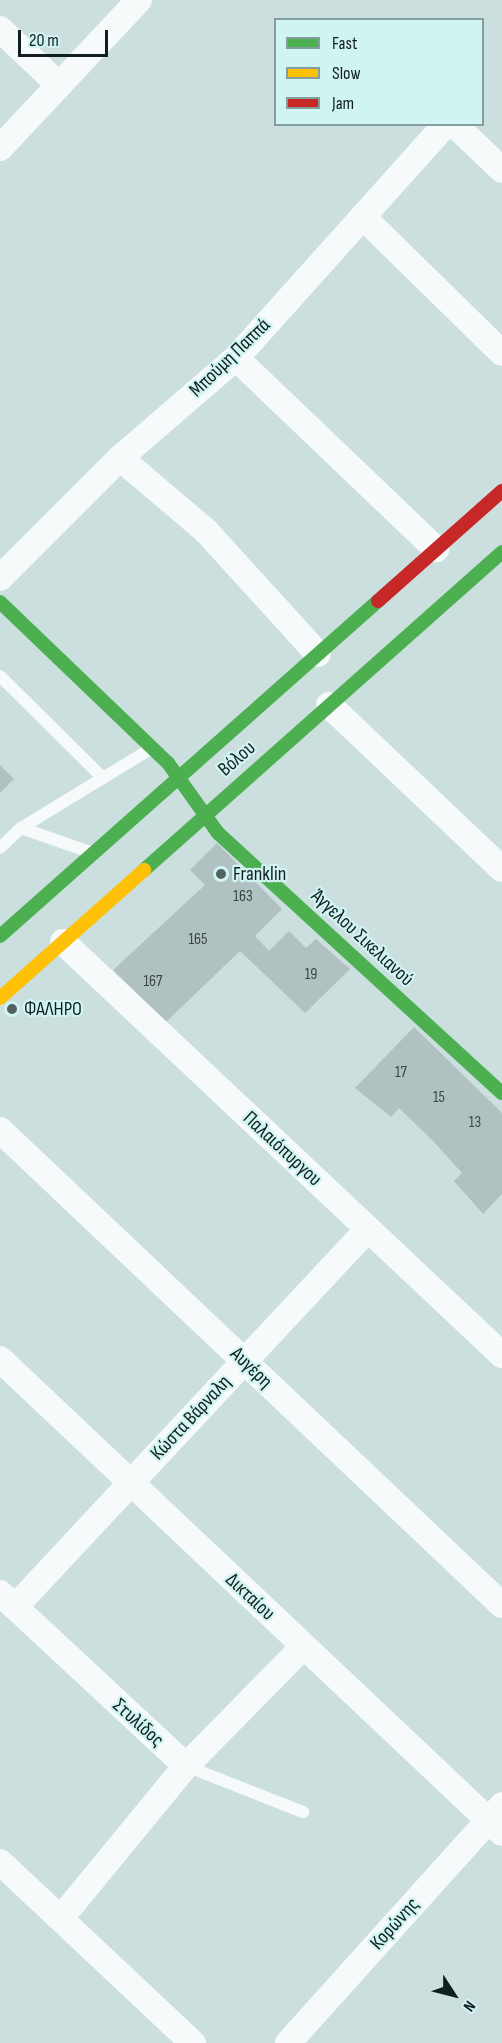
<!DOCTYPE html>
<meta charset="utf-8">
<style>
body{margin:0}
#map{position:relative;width:502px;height:2043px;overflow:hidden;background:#cbdfde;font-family:"Sofia Sans Condensed",sans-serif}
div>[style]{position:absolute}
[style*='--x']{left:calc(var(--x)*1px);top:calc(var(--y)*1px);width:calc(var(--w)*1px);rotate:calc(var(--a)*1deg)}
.building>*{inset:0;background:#b1c1c2}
.lane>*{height:12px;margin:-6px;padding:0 6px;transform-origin:6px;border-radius:6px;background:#f7fafa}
.street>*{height:26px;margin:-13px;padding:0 13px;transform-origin:13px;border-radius:13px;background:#f7fafa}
.fast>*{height:14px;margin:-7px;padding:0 7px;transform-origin:7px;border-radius:7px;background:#4caf50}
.slow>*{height:14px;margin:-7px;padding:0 7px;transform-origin:7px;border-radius:7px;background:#ffc107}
.jam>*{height:14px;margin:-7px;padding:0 7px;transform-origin:7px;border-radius:7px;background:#c62828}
.dots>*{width:16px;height:16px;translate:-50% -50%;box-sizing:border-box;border:3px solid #d0f4f2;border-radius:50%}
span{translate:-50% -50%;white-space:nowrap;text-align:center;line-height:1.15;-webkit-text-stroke:4.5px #d0f4f2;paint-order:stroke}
.number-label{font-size:16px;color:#394747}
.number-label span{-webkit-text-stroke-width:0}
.street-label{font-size:20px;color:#111e1e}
.poi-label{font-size:20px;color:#111e1e}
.left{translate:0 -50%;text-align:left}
.legend{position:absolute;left:274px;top:18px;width:210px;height:108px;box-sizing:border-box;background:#d0f4f2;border:2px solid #849e9d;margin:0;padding:8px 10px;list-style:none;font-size:18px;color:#111e1e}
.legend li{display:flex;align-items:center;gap:12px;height:30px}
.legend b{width:30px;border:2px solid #849e9d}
.north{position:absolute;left:424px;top:1965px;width:60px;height:60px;-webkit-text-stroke:4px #d0f4f2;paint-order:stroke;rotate:126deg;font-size:16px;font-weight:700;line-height:24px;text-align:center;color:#111e1e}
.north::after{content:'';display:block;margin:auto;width:21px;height:27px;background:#111e1e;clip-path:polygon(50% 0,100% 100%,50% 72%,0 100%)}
.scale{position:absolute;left:18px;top:30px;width:90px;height:27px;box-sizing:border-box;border:3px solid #111e1e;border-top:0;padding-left:8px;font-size:18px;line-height:21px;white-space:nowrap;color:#111e1e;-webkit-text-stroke:4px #d0f4f2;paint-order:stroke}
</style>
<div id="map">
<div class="building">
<div style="clip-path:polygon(0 765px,14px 779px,0 793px)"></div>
<div style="clip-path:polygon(217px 843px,282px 909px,255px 936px,269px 951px,289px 931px,306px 948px,316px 939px,350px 969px,305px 1013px,240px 951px,166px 1022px,113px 970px,205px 885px,190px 870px)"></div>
<div style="clip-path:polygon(414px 1027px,502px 1113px,502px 1194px,483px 1214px,454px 1181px,462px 1173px,433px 1141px,399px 1108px,391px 1117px,355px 1088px)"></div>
</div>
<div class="lane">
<div style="--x:0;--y:676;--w:145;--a:44.7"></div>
<div style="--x:21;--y:828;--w:153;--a:-31.4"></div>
<div style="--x:0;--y:848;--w:29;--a:-44"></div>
<div style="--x:21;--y:828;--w:73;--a:19.2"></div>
<div style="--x:186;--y:1766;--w:126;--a:21.5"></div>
</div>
<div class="street">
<div style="--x:0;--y:29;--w:81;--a:43.5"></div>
<div style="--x:454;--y:124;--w:66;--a:43.8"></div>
<div style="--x:0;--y:148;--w:203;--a:-46.8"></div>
<div style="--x:363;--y:217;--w:194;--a:44.4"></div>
<div style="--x:236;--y:358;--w:277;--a:43.7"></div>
<div style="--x:120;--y:458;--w:113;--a:40.3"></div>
<div style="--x:206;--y:531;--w:166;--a:47.7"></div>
<div style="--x:0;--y:578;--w:170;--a:-45"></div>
<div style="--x:120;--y:458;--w:153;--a:-40.8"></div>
<div style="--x:236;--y:358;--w:314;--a:-48.1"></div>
<div style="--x:329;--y:705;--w:238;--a:43.5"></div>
<div style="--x:63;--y:942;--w:603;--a:43.25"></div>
<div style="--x:0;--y:1130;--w:691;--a:43.42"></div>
<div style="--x:0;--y:1359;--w:690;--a:43.36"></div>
<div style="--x:0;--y:1593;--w:254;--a:42.9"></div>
<div style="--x:15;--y:1607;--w:516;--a:-46.96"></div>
<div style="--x:0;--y:1862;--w:265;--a:43.2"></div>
<div style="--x:61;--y:1918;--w:197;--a:-50.6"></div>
<div style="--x:186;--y:1766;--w:167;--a:-45.5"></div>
<div style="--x:288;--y:2043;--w:320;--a:-48"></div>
</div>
<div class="fast">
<div style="--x:0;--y:602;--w:233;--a:43.8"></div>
<div style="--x:168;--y:763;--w:86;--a:54.5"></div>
<div style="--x:218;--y:833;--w:385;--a:42.5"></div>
<div style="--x:144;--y:870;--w:479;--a:-41.6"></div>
<div style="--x:0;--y:936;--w:505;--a:-41.55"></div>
</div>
<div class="slow">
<div style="--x:0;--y:998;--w:193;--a:-41.6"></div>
</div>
<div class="jam">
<div style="--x:378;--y:601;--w:166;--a:-41.6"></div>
</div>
<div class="dots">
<div style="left:221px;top:874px;background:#526261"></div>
<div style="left:12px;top:1009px;background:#526261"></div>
</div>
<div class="number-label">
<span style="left:243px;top:897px">163</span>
<span style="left:198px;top:940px">165</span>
<span style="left:311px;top:975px">19</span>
<span style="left:153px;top:982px">167</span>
<span style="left:401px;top:1073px">17</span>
<span style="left:439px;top:1098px">15</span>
<span style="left:475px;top:1123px">13</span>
</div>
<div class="street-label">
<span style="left:230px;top:358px;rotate:-44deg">Μπούμη Παππά</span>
<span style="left:237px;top:759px;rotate:-41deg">Βόλου</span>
<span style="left:362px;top:938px;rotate:43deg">Άγγελου Σικελιανού</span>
<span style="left:282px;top:1149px;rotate:43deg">Παλαιόπυργου</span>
<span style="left:251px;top:1368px;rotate:44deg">Αυγέρη</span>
<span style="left:191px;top:1418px;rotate:-47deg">Κώστα Βάρναλη</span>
<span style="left:250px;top:1597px;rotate:43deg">Δικταίου</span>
<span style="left:138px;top:1723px;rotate:42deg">Στυλίδος</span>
<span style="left:395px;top:1924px;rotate:-48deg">Κορώνης</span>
</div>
<div class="poi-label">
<span class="left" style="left:233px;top:874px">Franklin</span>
<span class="left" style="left:24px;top:1009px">ΦΑΛΗΡΟ</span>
</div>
<ul class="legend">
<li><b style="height:8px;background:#4caf50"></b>Fast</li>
<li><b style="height:8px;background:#ffc107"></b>Slow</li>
<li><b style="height:8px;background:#c62828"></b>Jam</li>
</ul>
<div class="north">N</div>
<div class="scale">20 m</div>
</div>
